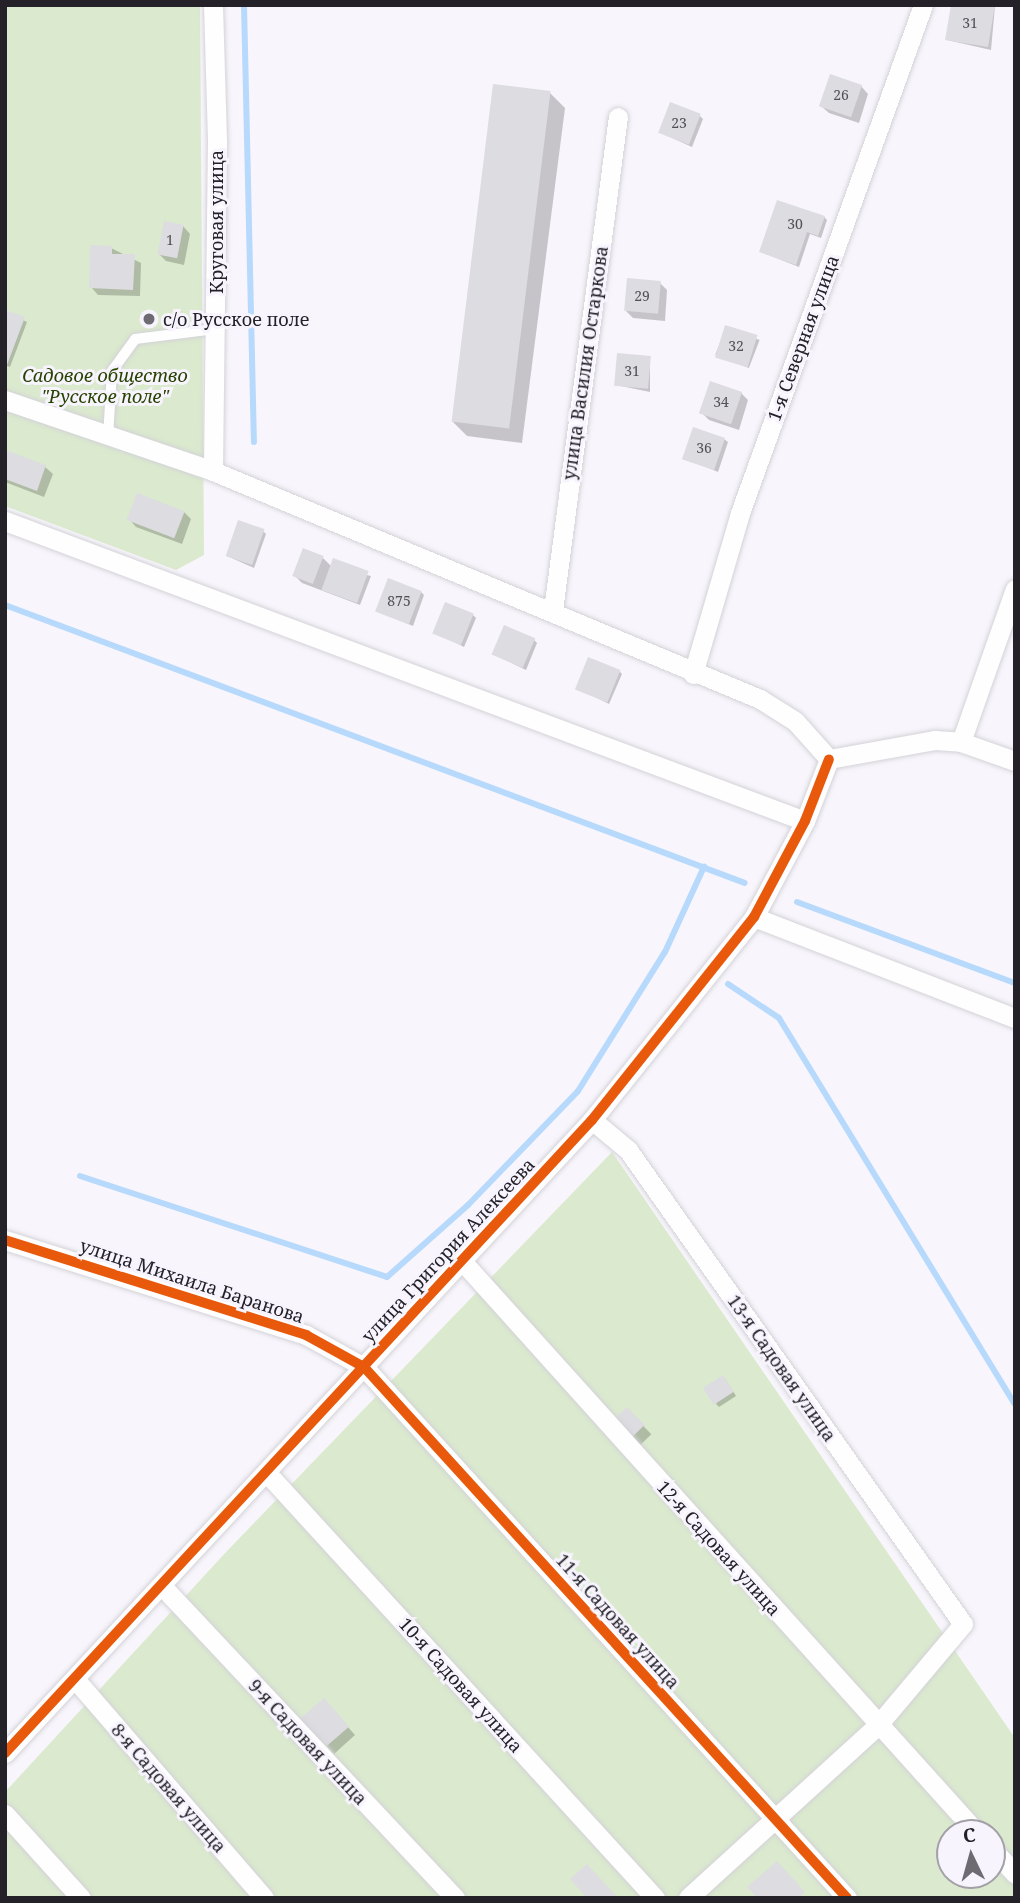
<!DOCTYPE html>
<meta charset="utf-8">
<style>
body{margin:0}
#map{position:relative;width:1020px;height:1903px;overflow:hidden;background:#f8f6fc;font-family:"Noto Serif",serif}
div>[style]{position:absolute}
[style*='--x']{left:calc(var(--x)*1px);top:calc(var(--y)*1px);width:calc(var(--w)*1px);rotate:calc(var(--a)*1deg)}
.green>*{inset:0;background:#dbeace}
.shadow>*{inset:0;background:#0003;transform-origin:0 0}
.stream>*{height:6px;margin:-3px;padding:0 3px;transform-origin:3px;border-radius:3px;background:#b6d9fc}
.building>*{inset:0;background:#dcdce1;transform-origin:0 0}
.roads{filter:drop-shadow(0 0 2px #d3d2d7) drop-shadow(0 0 2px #d3d2d7)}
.service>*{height:10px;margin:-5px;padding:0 5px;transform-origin:5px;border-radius:5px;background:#fefeff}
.minor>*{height:19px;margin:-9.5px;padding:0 9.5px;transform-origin:9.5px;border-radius:9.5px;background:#fefeff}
.cycleway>*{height:10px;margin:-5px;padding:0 5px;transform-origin:5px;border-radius:5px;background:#e8590c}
.dots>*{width:19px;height:19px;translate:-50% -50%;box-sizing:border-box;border:4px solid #f7f4fe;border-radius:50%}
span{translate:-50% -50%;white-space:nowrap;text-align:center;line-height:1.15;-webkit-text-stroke:6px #f7f4fe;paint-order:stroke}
.number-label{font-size:14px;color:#525056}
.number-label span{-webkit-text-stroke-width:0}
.street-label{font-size:18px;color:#242228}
.poi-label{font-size:18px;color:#242228}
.left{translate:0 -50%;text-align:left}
.park-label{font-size:18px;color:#284200;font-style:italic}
.frame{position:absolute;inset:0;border:7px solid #242228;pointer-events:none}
.north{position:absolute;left:936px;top:1819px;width:70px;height:70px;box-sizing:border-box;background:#f7f4fe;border:2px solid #a3a0a8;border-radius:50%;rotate:355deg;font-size:19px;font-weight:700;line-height:28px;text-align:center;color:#242228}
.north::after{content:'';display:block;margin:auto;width:24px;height:32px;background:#6e6c72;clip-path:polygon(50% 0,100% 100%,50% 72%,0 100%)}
</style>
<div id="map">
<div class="green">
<div style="clip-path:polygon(5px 5px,200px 5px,204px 555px,176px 570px,5px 506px)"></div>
<div style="clip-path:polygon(evenodd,612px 1152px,1015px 1738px,1015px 1898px,5px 1898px,5px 1792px,227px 1551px,612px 1152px,950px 1833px,992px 1833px,992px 1875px,950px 1875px,950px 1833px)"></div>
</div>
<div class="shadow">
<div style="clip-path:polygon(995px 6px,991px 50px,947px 40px)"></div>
<div style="clip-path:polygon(861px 86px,868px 94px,859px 123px,829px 113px,821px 106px)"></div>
<div style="clip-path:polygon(550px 93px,565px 108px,522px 443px,467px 436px,452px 421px)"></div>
<div style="clip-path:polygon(700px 116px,703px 119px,692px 147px,659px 132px)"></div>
<div style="clip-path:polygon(824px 217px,827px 220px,821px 238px,810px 234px,799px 267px,761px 252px)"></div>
<div style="clip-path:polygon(183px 226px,190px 234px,184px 265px,166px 261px,159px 254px)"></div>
<div style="clip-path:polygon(111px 248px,141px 263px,140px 296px,98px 295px,91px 287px)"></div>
<div style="clip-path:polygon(660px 283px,667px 290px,665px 321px,633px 318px,626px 311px)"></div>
<div style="clip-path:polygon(5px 312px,27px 322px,10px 367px,5px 365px)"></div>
<div style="left:726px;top:327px;width:36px;height:30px;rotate:21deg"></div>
<div style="clip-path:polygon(650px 358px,650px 392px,616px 385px)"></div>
<div style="clip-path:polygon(741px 393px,748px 400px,739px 430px,709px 420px,701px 412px)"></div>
<div style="clip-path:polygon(724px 439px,728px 442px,718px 472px,685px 458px)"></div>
<div style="clip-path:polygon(5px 452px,45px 467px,53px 474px,44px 497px,5px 482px)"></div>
<div style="clip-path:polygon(184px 512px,191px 519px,182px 544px,136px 527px,129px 519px)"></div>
<div style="clip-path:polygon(263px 531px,266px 534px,254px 568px,227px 556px)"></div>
<div style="clip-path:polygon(323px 558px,332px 567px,371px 576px,360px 605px,302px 583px,295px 576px)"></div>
<div style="clip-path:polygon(421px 592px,424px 595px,413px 626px,378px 611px)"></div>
<div style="clip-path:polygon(473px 615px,476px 618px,464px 647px,434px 632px)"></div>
<div style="clip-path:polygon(534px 640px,537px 643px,526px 670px,493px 654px)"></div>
<div style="clip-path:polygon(619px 671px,622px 674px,609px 704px,577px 688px)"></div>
<div style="clip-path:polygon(726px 1380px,736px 1396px,719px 1407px,716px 1404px)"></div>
<div style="left:627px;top:1409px;width:35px;height:19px;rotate:46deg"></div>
<div style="clip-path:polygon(331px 1708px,355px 1735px,334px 1754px,327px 1746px)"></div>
</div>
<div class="stream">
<div style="--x:244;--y:5;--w:437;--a:88.7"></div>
<div style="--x:5;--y:605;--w:790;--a:20.59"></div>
<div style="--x:797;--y:902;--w:233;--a:20.4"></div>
<div style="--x:728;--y:984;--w:61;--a:33.7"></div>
<div style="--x:779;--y:1018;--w:452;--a:58.6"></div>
<div style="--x:80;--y:1176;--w:323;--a:18.2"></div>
<div style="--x:387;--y:1277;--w:108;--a:-41.6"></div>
<div style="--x:468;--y:1205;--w:158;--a:-46"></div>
<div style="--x:578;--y:1091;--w:164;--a:-58"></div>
<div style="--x:665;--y:952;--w:94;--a:-65.4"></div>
</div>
<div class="building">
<div style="clip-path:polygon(951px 5px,995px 5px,988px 47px,945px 40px)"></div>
<div style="left:830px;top:74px;width:34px;height:34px;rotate:19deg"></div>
<div style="left:493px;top:84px;width:58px;height:340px;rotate:7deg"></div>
<div style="left:670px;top:102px;width:33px;height:33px;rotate:21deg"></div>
<div style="clip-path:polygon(777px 200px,825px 216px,818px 236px,807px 232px,796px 265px,759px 252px)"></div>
<div style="left:164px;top:221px;width:20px;height:34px;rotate:11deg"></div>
<div style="clip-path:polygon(90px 245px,112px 246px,112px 254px,135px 254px,133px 290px,89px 288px)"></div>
<div style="left:627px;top:278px;width:34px;height:33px;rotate:5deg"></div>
<div style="clip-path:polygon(5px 310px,25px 317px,7px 365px,5px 365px)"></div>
<div style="left:725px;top:325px;width:34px;height:34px;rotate:17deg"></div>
<div style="left:617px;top:353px;width:34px;height:33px;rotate:5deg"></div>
<div style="left:710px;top:381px;width:34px;height:34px;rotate:19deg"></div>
<div style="left:693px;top:427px;width:34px;height:34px;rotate:19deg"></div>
<div style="clip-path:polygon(5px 450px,46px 465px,37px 491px,5px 479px)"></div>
<div style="left:137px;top:493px;width:51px;height:29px;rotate:21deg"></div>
<div style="left:238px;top:520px;width:28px;height:38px;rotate:19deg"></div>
<div style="left:303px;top:548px;width:22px;height:30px;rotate:21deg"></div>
<div style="left:333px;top:558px;width:38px;height:34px;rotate:20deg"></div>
<div style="left:388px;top:578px;width:36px;height:36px;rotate:21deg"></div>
<div style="left:445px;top:602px;width:31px;height:34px;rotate:22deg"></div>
<div style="left:504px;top:625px;width:34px;height:32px;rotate:23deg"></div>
<div style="left:588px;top:657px;width:35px;height:35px;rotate:22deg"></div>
<div style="left:723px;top:1375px;width:20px;height:24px;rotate:57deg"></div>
<div style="left:627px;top:1407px;width:25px;height:22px;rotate:45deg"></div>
<div style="left:324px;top:1698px;width:38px;height:32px;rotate:49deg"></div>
<div style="clip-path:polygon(777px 1861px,805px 1892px,799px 1898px,757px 1898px,747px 1887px)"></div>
<div style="clip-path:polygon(587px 1864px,618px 1898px,587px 1898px,570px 1879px)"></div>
</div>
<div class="roads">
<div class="service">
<div style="--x:108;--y:438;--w:67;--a:-86.6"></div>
<div style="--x:112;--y:371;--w:39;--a:-54"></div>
<div style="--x:135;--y:339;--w:81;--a:-7.1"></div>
</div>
<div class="minor">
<div style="--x:213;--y:5;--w:136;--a:88.3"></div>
<div style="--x:217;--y:141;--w:330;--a:90.7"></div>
<div style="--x:5;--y:400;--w:220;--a:18.8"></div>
<div style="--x:213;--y:471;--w:593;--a:22.63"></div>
<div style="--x:760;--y:699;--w:41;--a:32.2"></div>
<div style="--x:795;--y:721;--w:51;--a:48.2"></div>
<div style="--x:5;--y:521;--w:854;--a:20.56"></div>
<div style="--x:553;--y:610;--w:497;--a:-82.5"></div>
<div style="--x:693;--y:674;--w:168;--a:-73.7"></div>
<div style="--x:740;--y:513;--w:540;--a:-70.19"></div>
<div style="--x:961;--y:742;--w:162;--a:-70.6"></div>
<div style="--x:829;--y:759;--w:108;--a:-10.2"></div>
<div style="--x:935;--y:740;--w:26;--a:4"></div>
<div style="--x:961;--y:742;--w:57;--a:19.4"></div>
<div style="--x:754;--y:917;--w:280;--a:21.2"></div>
<div style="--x:592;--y:1120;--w:47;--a:39.8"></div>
<div style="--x:628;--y:1150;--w:580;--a:54.75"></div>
<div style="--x:963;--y:1624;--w:132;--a:130.1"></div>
<div style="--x:878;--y:1725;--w:257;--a:137.7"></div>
<div style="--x:5;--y:1240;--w:316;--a:17.5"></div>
<div style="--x:306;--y:1335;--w:66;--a:28.9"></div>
<div style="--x:364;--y:1367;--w:718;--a:47.71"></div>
<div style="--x:462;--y:1261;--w:770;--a:48"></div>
<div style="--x:266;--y:1472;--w:577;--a:47.6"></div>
<div style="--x:162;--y:1586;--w:428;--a:46.8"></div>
<div style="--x:75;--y:1679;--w:289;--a:49.2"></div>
<div style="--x:5;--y:1753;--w:863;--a:-47.16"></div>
<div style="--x:592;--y:1120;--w:260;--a:-51.4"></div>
<div style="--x:754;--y:917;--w:109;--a:-62"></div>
<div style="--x:805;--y:821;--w:66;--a:-68.8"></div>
<div style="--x:5;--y:1814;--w:113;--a:47.9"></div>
<div style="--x:992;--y:1849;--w:34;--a:47"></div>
</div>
</div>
<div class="cycleway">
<div style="--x:5;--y:1240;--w:316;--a:17.5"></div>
<div style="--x:306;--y:1335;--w:66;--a:28.9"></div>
<div style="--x:364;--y:1367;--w:718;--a:47.71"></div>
<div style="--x:5;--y:1753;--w:863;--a:-47.16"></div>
<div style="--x:592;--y:1120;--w:260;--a:-51.4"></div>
<div style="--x:754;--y:917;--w:109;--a:-62"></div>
<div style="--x:805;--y:821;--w:66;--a:-68.8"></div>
</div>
<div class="dots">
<div style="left:149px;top:319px;background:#6e6c72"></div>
</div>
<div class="number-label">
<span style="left:970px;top:23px">31</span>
<span style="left:841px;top:95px">26</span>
<span style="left:679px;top:123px">23</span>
<span style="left:795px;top:224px">30</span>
<span style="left:170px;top:240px">1</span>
<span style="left:642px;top:296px">29</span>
<span style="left:736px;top:346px">32</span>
<span style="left:632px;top:371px">31</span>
<span style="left:721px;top:402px">34</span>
<span style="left:704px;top:448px">36</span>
<span style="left:399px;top:601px">875</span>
</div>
<div class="street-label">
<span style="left:216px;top:222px;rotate:-90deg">Круговая улица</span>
<span style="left:803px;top:338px;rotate:-70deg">1-я Северная улица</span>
<span style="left:585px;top:363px;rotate:-82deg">улица Василия Остаркова</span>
<span style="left:448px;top:1250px;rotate:-47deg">улица Григория Алексеева</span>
<span style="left:192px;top:1281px;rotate:18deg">улица Михаила Баранова</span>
<span style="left:782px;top:1368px;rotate:55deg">13-я Садовая улица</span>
<span style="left:719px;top:1548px;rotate:48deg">12-я Садовая улица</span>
<span style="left:618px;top:1621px;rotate:48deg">11-я Садовая улица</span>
<span style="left:461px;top:1685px;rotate:48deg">10-я Садовая улица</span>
<span style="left:308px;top:1742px;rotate:47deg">9-я Садовая улица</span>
<span style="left:169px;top:1788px;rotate:49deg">8-я Садовая улица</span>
</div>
<div class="poi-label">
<span class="left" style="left:163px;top:319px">с/о Русское поле</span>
</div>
<div class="park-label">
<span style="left:105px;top:386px">Садовое общество<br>"Русское поле"</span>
</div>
<div class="frame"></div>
<div class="north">С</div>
</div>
